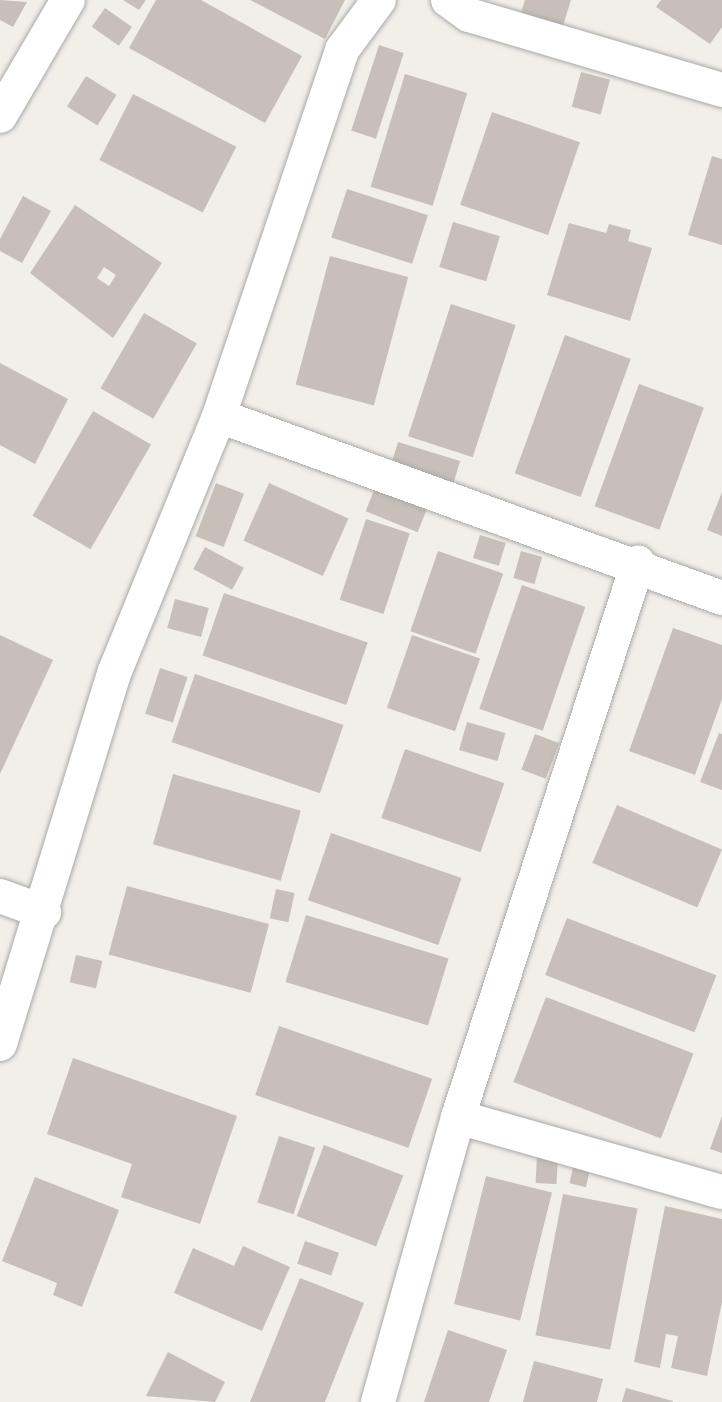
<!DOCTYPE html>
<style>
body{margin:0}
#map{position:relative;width:722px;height:1402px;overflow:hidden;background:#f2efe9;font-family:Poppins,sans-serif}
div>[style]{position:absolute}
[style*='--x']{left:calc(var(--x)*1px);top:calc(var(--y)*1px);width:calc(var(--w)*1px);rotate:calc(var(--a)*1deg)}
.building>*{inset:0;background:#c7bfb8;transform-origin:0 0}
.roads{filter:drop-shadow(0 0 2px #a9a9a9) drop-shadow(0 0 2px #a9a9a9)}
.street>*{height:34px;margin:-17px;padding:0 17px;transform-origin:17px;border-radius:17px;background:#fff}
span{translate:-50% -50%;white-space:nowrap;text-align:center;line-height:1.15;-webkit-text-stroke:8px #fff;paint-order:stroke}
</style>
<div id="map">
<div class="building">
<div style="clip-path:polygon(0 0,27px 2px,13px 27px,0 20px)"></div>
<div style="clip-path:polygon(123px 0,146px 0,139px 10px)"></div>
<div style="clip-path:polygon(156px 0,201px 0,302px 56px,265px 123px,129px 48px)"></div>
<div style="clip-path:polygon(250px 0,345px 0,325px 39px)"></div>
<div style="clip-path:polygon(525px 0,571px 0,562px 29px,520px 16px)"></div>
<div style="clip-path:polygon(661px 0,722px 0,722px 27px,710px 44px,656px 7px)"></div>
<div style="left:105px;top:8px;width:33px;height:23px;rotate:35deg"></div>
<div style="left:379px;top:45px;width:26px;height:90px;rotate:18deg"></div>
<div style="left:581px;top:72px;width:30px;height:36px;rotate:15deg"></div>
<div style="left:405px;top:74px;width:65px;height:118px;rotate:17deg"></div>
<div style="left:86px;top:76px;width:36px;height:36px;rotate:32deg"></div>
<div style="left:133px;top:94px;width:116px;height:74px;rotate:27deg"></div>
<div style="left:492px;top:112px;width:93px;height:98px;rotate:19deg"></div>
<div style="clip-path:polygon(712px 156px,722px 159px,722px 245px,688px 235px)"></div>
<div style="left:347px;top:189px;width:85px;height:51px;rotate:18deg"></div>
<div style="clip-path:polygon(23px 196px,51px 211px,22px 263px,0 251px,0 239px)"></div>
<div style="clip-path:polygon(evenodd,75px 205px,162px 263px,113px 338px,30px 273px,75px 205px,104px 267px,116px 275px,109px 286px,97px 278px,104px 267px)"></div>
<div style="left:453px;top:222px;width:49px;height:47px;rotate:17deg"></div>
<div style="clip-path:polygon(569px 223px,606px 233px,609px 224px,631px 230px,628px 241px,652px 248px,630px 321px,547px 295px)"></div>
<div style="left:330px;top:256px;width:81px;height:133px;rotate:15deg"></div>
<div style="left:451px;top:304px;width:68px;height:139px;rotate:18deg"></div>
<div style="left:144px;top:313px;width:61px;height:87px;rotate:30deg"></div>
<div style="left:565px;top:335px;width:70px;height:147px;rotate:20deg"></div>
<div style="clip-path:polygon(0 363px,68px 399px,35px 464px,0 445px)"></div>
<div style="left:639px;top:384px;width:69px;height:130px;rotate:20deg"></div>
<div style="left:93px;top:411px;width:67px;height:121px;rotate:30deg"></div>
<div style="left:398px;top:442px;width:65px;height:28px;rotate:17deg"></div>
<div style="left:216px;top:483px;width:30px;height:57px;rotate:21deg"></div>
<div style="left:269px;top:483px;width:87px;height:63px;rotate:24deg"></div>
<div style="left:375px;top:488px;width:56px;height:25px;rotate:22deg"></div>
<div style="clip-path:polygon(722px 492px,722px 536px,707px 530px)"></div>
<div style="left:366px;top:519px;width:46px;height:85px;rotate:18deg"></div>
<div style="left:480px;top:535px;width:27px;height:24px;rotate:17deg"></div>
<div style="left:205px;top:547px;width:44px;height:25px;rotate:28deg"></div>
<div style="left:438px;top:551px;width:69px;height:85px;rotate:19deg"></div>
<div style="left:521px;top:551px;width:22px;height:28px;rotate:16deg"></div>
<div style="left:522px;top:585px;width:67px;height:131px;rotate:19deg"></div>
<div style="left:224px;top:593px;width:152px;height:66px;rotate:19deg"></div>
<div style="left:175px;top:599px;width:35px;height:30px;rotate:15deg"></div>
<div style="clip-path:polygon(673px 628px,722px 645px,722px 699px,695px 775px,629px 751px)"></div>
<div style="clip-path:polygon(0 635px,53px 660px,0 774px)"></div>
<div style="left:412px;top:635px;width:72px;height:77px;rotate:19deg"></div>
<div style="left:160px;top:668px;width:29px;height:48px;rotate:18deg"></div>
<div style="left:195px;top:674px;width:157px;height:72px;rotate:19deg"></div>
<div style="left:467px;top:722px;width:40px;height:29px;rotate:16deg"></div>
<div style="clip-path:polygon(719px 733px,722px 734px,722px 790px,700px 782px)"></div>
<div style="left:535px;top:734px;width:26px;height:38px;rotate:21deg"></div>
<div style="left:405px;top:749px;width:105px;height:73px;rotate:19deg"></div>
<div style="left:173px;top:774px;width:133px;height:73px;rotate:16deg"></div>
<div style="left:617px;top:805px;width:114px;height:63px;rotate:23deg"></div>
<div style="left:331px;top:833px;width:138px;height:71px;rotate:19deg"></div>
<div style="left:127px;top:886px;width:147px;height:71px;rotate:15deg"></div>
<div style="left:276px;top:889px;width:19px;height:30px;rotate:12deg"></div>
<div style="left:306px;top:915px;width:149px;height:70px;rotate:17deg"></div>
<div style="left:567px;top:918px;width:160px;height:61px;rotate:21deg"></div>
<div style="left:76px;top:955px;width:27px;height:28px;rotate:13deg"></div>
<div style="left:546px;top:997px;width:158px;height:91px;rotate:21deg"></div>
<div style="left:279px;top:1026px;width:162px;height:73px;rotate:19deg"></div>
<div style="clip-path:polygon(73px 1058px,237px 1116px,200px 1224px,121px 1197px,132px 1164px,47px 1134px)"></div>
<div style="clip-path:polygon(722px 1116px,722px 1153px,710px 1149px)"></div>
<div style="left:279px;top:1136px;width:38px;height:70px;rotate:18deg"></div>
<div style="left:324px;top:1145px;width:85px;height:76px;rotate:21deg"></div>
<div style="left:537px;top:1156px;width:21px;height:27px;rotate:3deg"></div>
<div style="left:575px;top:1159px;width:17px;height:25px;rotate:13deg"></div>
<div style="left:486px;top:1176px;width:68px;height:132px;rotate:14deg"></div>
<div style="clip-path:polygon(35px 1177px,119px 1210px,82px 1307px,53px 1295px,57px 1283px,2px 1261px)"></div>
<div style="left:563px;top:1194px;width:76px;height:144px;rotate:11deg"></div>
<div style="clip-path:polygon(665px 1206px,722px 1219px,722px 1302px,707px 1376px,671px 1368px,678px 1336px,666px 1334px,660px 1368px,634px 1362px)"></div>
<div style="left:305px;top:1241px;width:36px;height:24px;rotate:19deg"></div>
<div style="clip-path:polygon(243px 1246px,290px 1267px,262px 1331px,174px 1293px,193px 1248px,234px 1266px)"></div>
<div style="clip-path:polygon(300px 1278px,364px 1303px,325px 1402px,250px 1402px)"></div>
<div style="clip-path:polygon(448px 1330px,507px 1350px,489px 1402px,424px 1402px)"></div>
<div style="clip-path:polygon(168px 1352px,225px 1382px,215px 1402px,146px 1396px)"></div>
<div style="clip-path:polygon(534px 1361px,603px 1379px,597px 1402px,523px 1402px)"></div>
<div style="clip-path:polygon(626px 1388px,673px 1401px,673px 1402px,622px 1402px)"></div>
</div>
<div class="roads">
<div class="street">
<div style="--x:448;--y:0;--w:26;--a:36"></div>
<div style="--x:469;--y:15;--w:264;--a:16.5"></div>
<div style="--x:0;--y:116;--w:134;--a:-59.6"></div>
<div style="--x:219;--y:416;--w:535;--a:19.89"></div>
<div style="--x:0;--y:896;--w:47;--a:20"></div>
<div style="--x:0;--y:1044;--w:390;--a:-72.9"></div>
<div style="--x:115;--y:671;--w:275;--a:-67.8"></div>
<div style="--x:219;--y:416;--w:386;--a:-71.4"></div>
<div style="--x:342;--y:50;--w:62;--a:-53.5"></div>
<div style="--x:458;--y:1117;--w:274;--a:15.9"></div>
<div style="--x:378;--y:1402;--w:296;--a:-74.3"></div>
<div style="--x:458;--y:1117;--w:583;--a:-72"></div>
</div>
</div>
</div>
